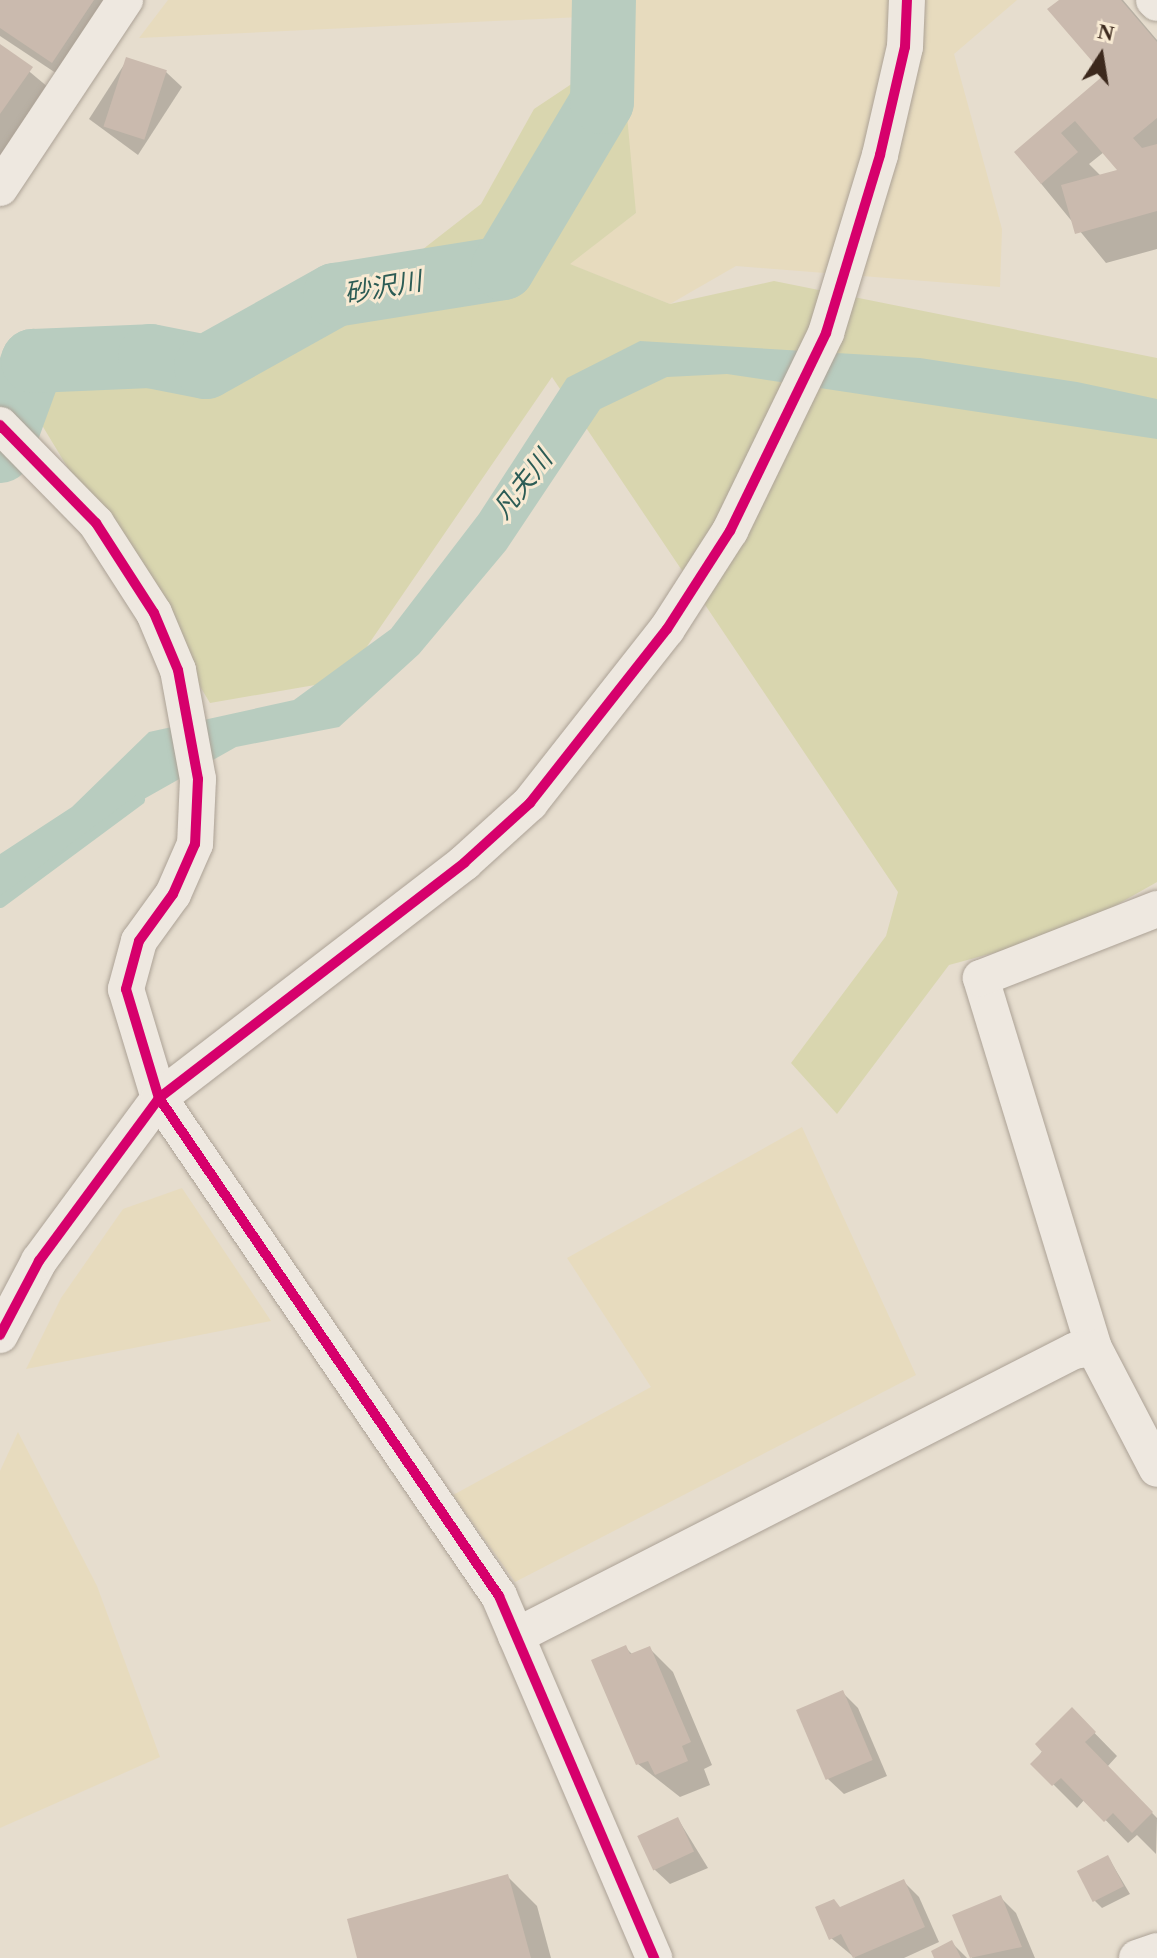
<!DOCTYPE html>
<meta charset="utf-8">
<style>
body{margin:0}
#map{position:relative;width:1157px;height:1958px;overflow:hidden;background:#e6ddce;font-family:"Times New Roman","Noto Sans JP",serif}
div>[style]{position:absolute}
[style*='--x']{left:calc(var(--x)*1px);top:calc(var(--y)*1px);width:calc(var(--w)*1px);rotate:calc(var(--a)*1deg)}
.farmland>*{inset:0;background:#e7dbbe}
.green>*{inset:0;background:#d9d6af}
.water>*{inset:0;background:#b8ccbf}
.shadow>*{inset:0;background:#0003}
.stream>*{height:11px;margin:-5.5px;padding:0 5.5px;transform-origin:5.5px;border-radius:5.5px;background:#b8ccbf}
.river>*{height:64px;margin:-32px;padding:0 32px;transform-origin:32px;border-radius:32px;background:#b8ccbf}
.building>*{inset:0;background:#cabaae;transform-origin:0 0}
.roads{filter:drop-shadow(0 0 2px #aca296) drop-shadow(0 0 2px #aca296)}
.minor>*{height:36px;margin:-18px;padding:0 18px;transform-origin:18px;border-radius:18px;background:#eee8e0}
.cycleway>*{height:10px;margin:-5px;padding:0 5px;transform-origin:5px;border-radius:5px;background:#d6006c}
span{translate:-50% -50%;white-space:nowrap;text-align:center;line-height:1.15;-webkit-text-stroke:6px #f8ead3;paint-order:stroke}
.water-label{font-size:26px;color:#2c5c55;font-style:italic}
.north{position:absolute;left:1061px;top:16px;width:80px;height:80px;-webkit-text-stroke:6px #f8ead3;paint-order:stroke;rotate:12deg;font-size:22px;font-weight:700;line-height:32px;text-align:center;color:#3c291d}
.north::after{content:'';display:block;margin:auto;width:28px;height:36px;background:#3c291d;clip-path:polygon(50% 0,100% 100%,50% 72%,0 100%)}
</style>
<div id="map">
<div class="farmland">
<div style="clip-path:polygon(168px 0,1017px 0,954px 54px,1002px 229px,1000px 287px,736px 266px,670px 304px,569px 264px,636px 213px,605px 8px,581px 17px,139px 38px)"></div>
<div style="clip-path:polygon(802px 1127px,916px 1375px,515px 1582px,453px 1495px,651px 1387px,567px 1258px)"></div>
<div style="clip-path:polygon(182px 1188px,271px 1321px,26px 1369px,61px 1298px,123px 1209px)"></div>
<div style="clip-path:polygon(18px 1432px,97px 1586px,160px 1757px,0 1828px,0 1471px)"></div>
</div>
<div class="green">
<div style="clip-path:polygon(621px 51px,636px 213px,570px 264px,670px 304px,774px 281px,1157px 358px,1157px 882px,1067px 933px,949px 965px,837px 1114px,791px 1063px,886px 936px,898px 892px,552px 377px,344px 680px,210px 703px,28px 402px,67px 351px,160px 384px,287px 336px,364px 295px,481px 204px,534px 109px)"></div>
</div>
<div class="water">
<div style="clip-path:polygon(640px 341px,920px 358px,1077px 382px,1157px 399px,1157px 439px,727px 374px,667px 377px,600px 409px,506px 550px,419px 654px,339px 727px,236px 747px,128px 808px,0 898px,0 854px,72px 807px,149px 732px,294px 700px,391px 629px,479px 514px,567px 378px)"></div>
</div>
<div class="shadow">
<div style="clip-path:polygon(0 0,118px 0,83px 91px,0 36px)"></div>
<div style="clip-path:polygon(evenodd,1062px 0,1123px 0,1157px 40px,1157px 249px,1106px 263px,1016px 153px,1107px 76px,1062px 0,1104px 152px,1120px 171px,1101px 176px,1089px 164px,1104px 152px)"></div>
<div style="clip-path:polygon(0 47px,61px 98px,0 187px)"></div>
<div style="clip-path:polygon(127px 60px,166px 72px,182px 87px,138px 155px,89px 119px)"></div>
<div style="clip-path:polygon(626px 1648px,633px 1655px,649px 1648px,673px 1672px,712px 1765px,704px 1769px,710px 1785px,680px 1797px,638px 1764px,594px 1661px)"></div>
<div style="clip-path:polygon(842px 1692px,858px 1708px,887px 1776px,844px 1794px,828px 1779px)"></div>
<div style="clip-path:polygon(1072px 1710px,1117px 1756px,1107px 1767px,1157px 1818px,1156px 1854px,1137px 1835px,1128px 1843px,1085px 1799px,1077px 1808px,1033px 1764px)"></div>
<div style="clip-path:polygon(678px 1819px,708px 1868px,670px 1884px,654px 1869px)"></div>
<div style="clip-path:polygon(1108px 1857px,1130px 1894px,1102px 1908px,1095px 1901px)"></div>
<div style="clip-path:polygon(507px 1876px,537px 1906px,551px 1958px,360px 1958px)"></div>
<div style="clip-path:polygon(904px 1882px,919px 1897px,939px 1942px,904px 1958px,855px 1958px,831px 1938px,841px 1909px)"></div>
<div style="clip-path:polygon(1000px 1897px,1016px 1913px,1035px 1958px,972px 1958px,955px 1916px)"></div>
<div style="clip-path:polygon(952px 1943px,967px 1958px,937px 1958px)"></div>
</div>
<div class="stream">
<div style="--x:0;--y:902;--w:173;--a:-36.5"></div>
</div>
<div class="river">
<div style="--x:0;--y:451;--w:96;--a:-69.9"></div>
<div style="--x:33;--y:361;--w:117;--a:-2.4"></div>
<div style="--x:150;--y:356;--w:57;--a:11.1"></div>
<div style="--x:206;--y:367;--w:148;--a:-29.2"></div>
<div style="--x:335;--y:295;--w:170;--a:-9.1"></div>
<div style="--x:503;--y:268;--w:193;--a:-59.2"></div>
<div style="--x:602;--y:102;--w:102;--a:-88.9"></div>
</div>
<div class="building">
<div style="clip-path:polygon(0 0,94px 0,52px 63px,0 28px)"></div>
<div style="clip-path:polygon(1059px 0,1121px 0,1157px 42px,1157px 118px,1133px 138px,1142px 148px,1157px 144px,1157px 211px,1075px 234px,1061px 185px,1117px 170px,1075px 121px,1061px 133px,1078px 152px,1041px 184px,1014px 152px,1104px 75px,1047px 9px)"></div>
<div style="clip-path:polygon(0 44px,33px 67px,0 114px)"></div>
<div style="left:126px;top:57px;width:43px;height:73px;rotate:18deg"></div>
<div style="clip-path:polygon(626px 1645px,630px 1654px,650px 1646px,691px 1742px,682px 1746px,688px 1761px,655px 1775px,648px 1761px,636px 1765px,591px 1660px)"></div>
<div style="left:843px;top:1690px;width:76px;height:51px;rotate:67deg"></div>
<div style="clip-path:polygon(1072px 1707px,1096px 1732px,1085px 1742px,1153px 1812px,1132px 1833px,1113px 1813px,1104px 1822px,1061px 1778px,1052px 1786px,1030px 1764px,1042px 1752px,1035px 1744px)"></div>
<div style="left:678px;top:1817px;width:38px;height:45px;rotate:65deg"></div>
<div style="left:1108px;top:1855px;width:35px;height:35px;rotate:63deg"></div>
<div style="clip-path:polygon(508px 1874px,531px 1958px,357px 1958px,347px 1919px)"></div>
<div style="clip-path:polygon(904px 1879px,925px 1927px,853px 1958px,841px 1934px,829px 1940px,815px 1907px,834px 1899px,840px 1907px)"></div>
<div style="clip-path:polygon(1001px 1895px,1022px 1947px,970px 1958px,952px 1915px)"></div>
<div style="clip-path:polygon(952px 1940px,961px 1958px,934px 1958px,931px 1951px)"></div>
</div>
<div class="roads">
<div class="minor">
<div style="--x:1154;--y:0;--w:4;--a:45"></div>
<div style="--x:0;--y:188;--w:226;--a:-56.4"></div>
<div style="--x:0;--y:425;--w:137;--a:45.6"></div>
<div style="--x:96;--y:523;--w:107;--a:57.2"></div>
<div style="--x:154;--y:613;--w:62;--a:67.2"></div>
<div style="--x:178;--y:670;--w:111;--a:79.6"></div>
<div style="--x:198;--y:779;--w:65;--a:92.6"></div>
<div style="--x:195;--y:844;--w:55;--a:113.7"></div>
<div style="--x:173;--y:894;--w:58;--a:125.9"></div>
<div style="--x:139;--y:941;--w:50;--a:105.2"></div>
<div style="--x:126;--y:989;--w:114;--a:73.2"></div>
<div style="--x:159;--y:1098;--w:603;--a:55.68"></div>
<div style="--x:499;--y:1596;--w:394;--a:66.8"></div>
<div style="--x:0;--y:1335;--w:84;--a:-62.2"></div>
<div style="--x:39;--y:1261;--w:202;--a:-53.6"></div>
<div style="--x:159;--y:1098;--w:386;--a:-37.6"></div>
<div style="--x:465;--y:862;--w:88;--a:-42.2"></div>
<div style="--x:530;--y:803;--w:221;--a:-51.8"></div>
<div style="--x:667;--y:629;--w:117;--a:-57.3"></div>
<div style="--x:730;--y:531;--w:220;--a:-64.1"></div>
<div style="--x:826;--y:333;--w:186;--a:-73.1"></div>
<div style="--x:880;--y:155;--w:111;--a:-77"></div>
<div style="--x:905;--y:47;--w:47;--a:-87.6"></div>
<div style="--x:1094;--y:1348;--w:387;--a:-107"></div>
<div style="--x:981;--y:978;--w:189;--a:-21.4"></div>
<div style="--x:516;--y:1636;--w:627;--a:-27.06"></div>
<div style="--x:1074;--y:1351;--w:20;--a:-9"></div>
<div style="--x:1094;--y:1348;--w:136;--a:62.5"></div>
<div style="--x:1137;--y:1958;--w:21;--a:-19"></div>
</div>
</div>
<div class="cycleway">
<div style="--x:0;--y:425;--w:137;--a:45.6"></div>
<div style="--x:96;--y:523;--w:107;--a:57.2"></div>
<div style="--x:154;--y:613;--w:62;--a:67.2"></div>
<div style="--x:178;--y:670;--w:111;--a:79.6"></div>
<div style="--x:198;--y:779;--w:65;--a:92.6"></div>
<div style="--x:195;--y:844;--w:55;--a:113.7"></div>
<div style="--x:173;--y:894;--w:58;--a:125.9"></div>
<div style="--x:139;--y:941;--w:50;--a:105.2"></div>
<div style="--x:126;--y:989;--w:114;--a:73.2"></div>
<div style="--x:159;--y:1098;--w:603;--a:55.68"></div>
<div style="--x:499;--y:1596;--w:394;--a:66.8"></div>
<div style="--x:0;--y:1335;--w:84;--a:-62.2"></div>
<div style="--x:39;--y:1261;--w:202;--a:-53.6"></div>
<div style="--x:159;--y:1098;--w:386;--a:-37.6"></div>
<div style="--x:465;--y:862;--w:88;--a:-42.2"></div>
<div style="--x:530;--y:803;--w:221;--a:-51.8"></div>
<div style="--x:667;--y:629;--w:117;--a:-57.3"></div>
<div style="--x:730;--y:531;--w:220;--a:-64.1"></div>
<div style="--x:826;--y:333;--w:186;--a:-73.1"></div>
<div style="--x:880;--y:155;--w:111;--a:-77"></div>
<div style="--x:905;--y:47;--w:47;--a:-87.6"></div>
</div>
<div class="water-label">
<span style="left:383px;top:288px;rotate:-10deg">砂沢川</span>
<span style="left:523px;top:485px;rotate:-52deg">凡夫川</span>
</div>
<div class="north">N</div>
</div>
